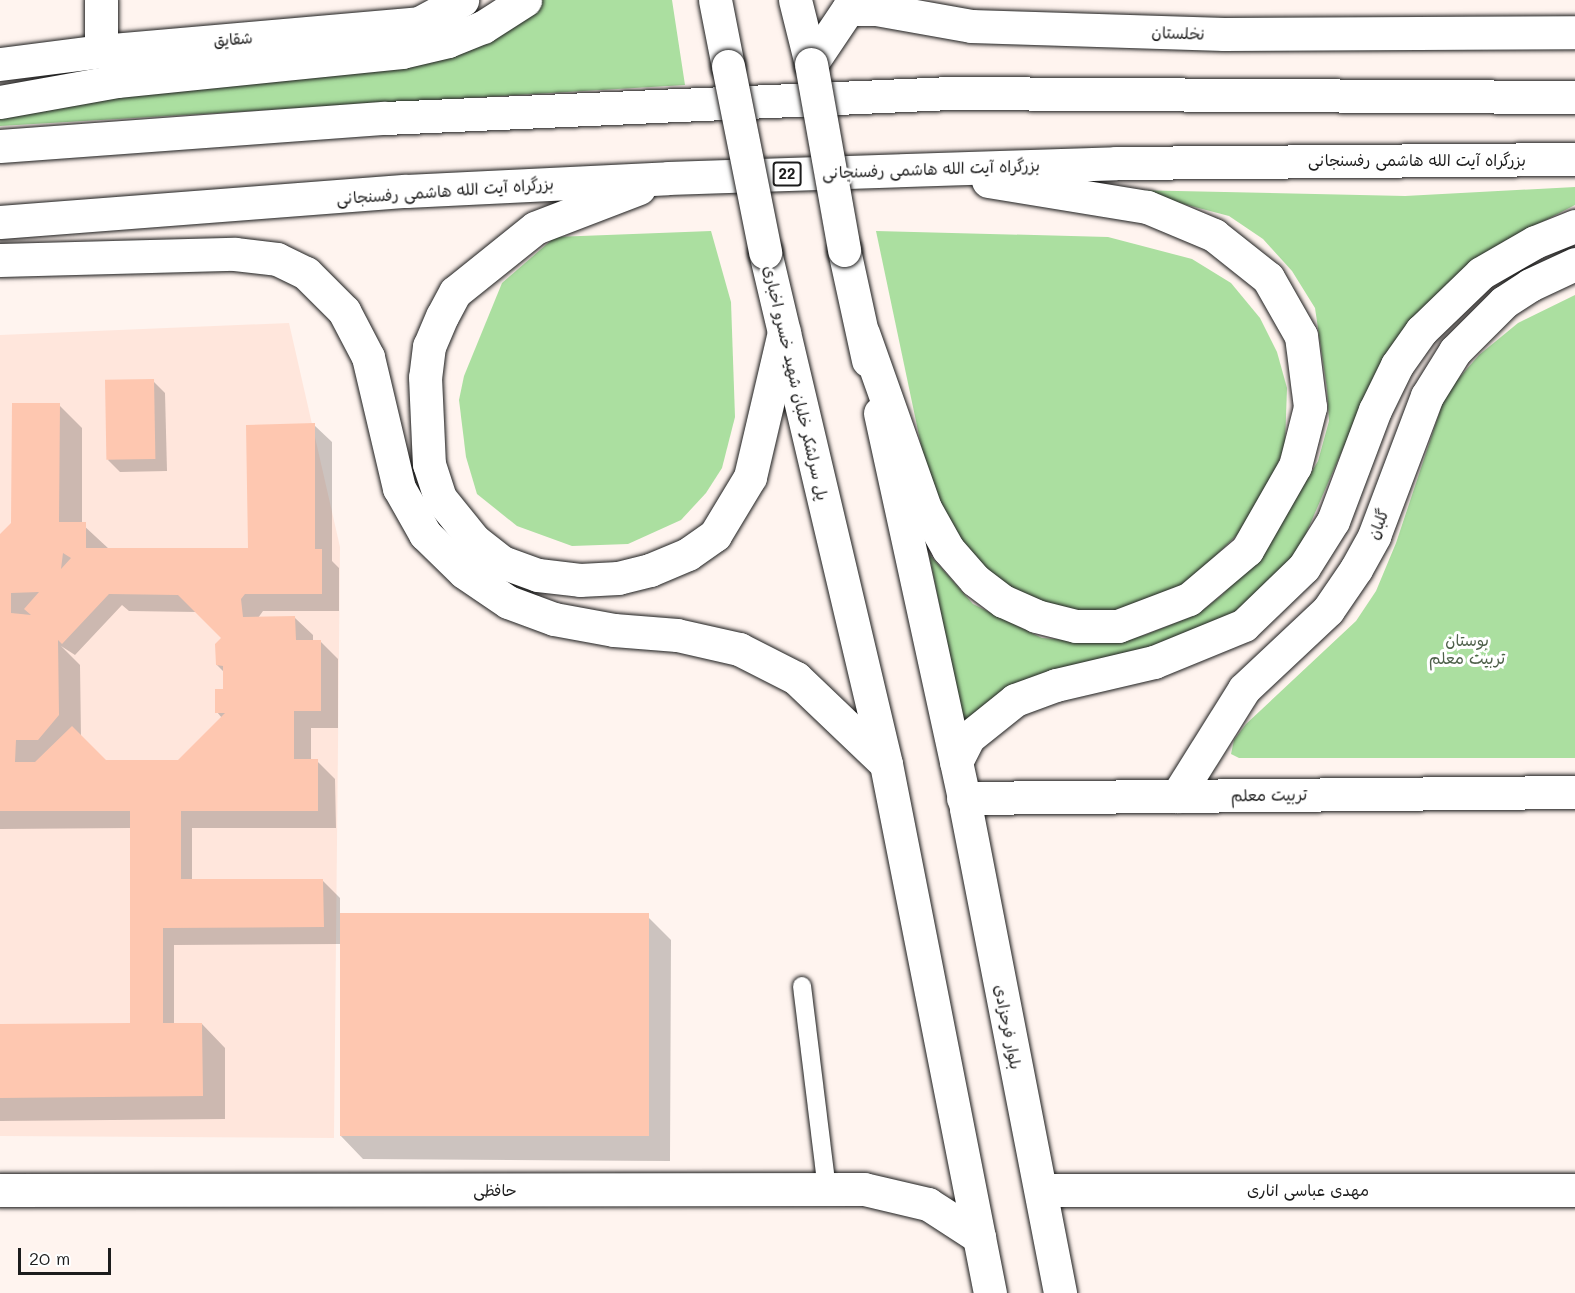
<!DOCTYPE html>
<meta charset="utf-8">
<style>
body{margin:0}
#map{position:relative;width:1575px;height:1293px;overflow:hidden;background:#fff4ef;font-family:Mali,"Playpen Sans Arabic",sans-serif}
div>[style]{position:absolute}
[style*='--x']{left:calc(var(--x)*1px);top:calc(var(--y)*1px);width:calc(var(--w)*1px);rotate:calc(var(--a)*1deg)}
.built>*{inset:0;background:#ffe6dc}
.green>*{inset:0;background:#abdfa0}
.shadow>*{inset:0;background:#0003}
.building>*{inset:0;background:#fec7b0;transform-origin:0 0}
.roads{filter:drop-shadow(0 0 2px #1c1c1c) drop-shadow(0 0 2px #1c1c1c)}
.lane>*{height:18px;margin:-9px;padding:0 9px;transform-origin:9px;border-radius:9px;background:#fff}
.street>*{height:33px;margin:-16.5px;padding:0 16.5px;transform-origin:16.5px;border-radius:16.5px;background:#fff}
.secondary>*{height:33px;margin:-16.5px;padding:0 16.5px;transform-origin:16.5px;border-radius:16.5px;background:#fff}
.highway>*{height:33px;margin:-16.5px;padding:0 16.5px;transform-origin:16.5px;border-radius:16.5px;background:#fff}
.bridges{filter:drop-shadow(0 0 2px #1c1c1c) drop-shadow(0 0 2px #1c1c1c)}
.secondary-bridge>*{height:33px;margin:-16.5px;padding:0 16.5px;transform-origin:16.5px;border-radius:16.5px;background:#fff}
span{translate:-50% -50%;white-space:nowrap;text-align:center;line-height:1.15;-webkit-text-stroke:6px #fff;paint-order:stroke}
.shield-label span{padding:2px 4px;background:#fff;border:2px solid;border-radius:4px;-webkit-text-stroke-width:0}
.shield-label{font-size:15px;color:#1c1c1c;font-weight:700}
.street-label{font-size:16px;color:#1c1c1c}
.park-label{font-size:16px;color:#4e604a}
.scale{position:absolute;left:18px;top:1248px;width:93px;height:27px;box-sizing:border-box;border:3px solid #1c1c1c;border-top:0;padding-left:8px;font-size:18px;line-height:21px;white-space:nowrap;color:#1c1c1c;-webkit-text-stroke:4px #fff;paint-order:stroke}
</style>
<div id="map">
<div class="built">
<div style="clip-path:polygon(289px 323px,340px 547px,334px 1138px,0 1136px,0 335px)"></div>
</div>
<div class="green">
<div style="clip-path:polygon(538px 0,672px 0,685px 85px,0 126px,0 110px,121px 89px)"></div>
<div style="clip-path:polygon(1575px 187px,1575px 205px,1503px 242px,1378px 368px,1298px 552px,1244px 612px,964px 725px,929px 554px,973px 604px,1042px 638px,1107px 643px,1145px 635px,1198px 614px,1222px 595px,1268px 546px,1318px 461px,1329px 421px,1327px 389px,1315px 308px,1292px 271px,1263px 239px,1229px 216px,1130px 190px,1405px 196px)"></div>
<div style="clip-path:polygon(711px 231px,731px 302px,735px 417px,722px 468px,706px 493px,681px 520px,628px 544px,572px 546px,517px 526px,477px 494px,466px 457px,459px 400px,464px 376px,502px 283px,555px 237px)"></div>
<div style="clip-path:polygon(876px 231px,1108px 237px,1192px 259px,1231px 283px,1260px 318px,1277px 352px,1287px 388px,1285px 444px,1269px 488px,1239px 533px,1187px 583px,1118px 611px,1062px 611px,1012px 592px,977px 567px,957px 538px,929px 483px)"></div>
<div style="clip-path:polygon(1575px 295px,1575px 758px,1239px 758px,1231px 754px,1234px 740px,1246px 724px,1356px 621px,1376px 591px,1396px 543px,1446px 393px,1479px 355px,1518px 323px)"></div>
</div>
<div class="shadow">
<div style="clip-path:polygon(153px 381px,165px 393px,167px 471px,120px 472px,108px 460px)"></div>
<div style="clip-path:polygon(evenodd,59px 405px,82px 428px,82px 524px,109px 549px,250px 550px,314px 425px,332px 442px,332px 561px,339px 568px,339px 611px,263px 611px,258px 618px,295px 618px,313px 635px,313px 641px,320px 641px,338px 659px,338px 728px,311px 728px,311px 761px,317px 761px,335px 779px,336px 828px,192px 828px,192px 881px,322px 880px,340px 898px,340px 914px,648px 917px,671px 940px,670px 1161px,363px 1159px,340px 1135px,341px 944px,174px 945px,174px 1024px,202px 1024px,225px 1048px,225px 1119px,0 1121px,0 1026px,133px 1025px,131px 828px,0 829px,0 537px,13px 523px,59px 405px,122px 605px,129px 611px,197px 612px,223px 638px,217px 665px,224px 672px,224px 690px,217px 712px,222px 718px,179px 761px,105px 762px,81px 738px,80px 665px,61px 646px,75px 655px,122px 605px)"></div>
</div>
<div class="building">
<div style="left:154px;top:379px;width:80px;height:49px;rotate:89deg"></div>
<div style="clip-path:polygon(evenodd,12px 403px,60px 403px,59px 522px,86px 522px,86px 548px,248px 548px,246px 425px,315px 423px,315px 549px,322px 549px,322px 594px,245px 594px,241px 599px,243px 617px,295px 616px,296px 640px,321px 640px,321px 711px,294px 711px,294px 759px,318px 759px,318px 811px,181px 811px,181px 879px,323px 879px,324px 927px,163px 928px,163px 1023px,202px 1023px,203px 1096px,0 1098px,0 1024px,130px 1023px,130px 811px,0 811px,0 534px,11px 523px,12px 403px,63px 553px,71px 558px,61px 569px,63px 553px,12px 403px,39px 592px,24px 609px,31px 615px,11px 613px,11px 593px,39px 592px,12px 403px,109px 594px,178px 595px,221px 638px,215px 644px,216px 665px,223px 666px,223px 689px,215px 689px,215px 713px,225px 713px,178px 760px,106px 760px,72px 726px,35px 762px,15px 762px,16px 740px,38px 740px,59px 715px,58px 640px,62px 644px,109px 594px)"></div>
<div style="left:340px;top:913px;width:309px;height:223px"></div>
</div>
<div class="roads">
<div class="lane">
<div style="--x:802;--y:986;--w:205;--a:83"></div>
</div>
<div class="street">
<div style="--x:101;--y:0;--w:51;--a:90"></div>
<div style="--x:811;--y:64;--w:66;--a:-56.1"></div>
<div style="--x:848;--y:9;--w:28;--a:0"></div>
<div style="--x:876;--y:9;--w:97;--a:10.1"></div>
<div style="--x:971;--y:26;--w:253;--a:1.8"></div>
<div style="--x:1224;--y:34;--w:351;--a:-0.3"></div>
<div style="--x:1177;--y:796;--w:126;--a:-57.9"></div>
<div style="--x:1244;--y:689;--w:115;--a:-43.2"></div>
<div style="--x:1328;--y:610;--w:50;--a:-55.7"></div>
<div style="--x:1356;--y:569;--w:38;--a:-61"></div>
<div style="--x:1374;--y:536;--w:150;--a:-69.3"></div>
<div style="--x:1427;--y:396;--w:53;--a:-58.1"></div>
<div style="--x:1455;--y:351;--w:69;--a:-45"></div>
<div style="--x:1504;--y:302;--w:31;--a:-33"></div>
<div style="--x:1530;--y:285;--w:50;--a:-25"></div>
<div style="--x:963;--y:798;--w:612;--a:-0.56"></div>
</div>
<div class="secondary">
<div style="--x:715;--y:0;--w:67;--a:78.9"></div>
<div style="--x:795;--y:0;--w:66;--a:76"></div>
<div style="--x:0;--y:64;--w:102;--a:-7.3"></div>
<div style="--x:101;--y:51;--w:319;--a:-5"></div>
<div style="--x:419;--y:23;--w:49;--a:-28.1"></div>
<div style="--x:844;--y:250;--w:113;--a:77.7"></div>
<div style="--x:765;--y:252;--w:526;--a:76.7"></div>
<div style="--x:886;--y:764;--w:539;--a:78.88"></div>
<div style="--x:880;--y:413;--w:405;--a:77.7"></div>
<div style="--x:966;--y:809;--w:493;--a:79"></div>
<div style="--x:0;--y:1190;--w:864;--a:-0.07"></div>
<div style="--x:864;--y:1189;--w:66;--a:13.2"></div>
<div style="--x:928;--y:1204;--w:61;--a:32.9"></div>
<div style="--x:1041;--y:1190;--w:534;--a:0"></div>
</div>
<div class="highway">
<div style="--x:0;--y:102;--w:119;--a:-10.2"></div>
<div style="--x:117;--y:81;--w:286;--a:-5.8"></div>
<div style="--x:402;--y:52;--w:47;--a:-13.4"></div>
<div style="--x:448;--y:41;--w:38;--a:-22"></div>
<div style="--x:483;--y:27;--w:50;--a:-32.7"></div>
<div style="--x:0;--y:146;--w:386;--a:-4.2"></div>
<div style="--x:385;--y:118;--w:567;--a:-2.53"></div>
<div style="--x:951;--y:93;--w:624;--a:0.37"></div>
<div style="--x:639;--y:188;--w:111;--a:159"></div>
<div style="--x:535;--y:228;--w:102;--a:141.3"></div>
<div style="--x:455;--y:292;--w:27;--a:118"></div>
<div style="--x:442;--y:316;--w:33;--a:113"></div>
<div style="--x:429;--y:346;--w:31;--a:97"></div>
<div style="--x:425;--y:377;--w:87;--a:87.4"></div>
<div style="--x:429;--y:464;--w:36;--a:72"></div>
<div style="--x:440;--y:498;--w:54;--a:51"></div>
<div style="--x:474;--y:540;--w:36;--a:38"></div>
<div style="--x:502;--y:562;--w:38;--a:20"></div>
<div style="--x:538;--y:575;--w:42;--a:6.8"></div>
<div style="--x:580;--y:580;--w:38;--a:-3"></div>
<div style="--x:618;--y:578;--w:33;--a:-14"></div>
<div style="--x:650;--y:570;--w:41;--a:-22.8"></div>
<div style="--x:688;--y:554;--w:33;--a:-35"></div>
<div style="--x:715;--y:535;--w:68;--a:-58.9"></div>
<div style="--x:750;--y:477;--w:149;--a:-76.8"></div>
<div style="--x:0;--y:222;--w:407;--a:-4.4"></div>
<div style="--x:406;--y:191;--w:262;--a:-2.8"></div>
<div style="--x:668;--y:178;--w:448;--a:-1.9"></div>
<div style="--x:1116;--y:163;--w:459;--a:-0.5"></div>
<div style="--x:0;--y:260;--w:235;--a:-1.5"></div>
<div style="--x:235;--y:254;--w:42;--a:6.8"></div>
<div style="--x:277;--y:259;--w:32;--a:26"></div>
<div style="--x:306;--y:273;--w:54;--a:45"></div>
<div style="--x:344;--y:311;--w:52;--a:62.4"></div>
<div style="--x:368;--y:357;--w:135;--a:76.7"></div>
<div style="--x:399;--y:488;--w:53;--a:60.5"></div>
<div style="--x:425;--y:534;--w:54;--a:44.3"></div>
<div style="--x:464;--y:572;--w:53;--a:34.3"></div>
<div style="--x:508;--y:602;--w:49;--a:20.3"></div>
<div style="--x:554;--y:619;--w:61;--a:10.4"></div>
<div style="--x:614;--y:630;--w:63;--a:4.5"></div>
<div style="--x:677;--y:635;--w:64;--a:12.7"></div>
<div style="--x:739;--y:649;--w:64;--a:27"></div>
<div style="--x:796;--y:678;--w:124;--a:43.7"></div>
<div style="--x:863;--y:333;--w:186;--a:70.5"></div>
<div style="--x:925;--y:508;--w:47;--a:60.7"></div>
<div style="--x:948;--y:549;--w:41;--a:48.9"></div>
<div style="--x:975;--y:580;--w:35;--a:37"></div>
<div style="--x:1003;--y:601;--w:36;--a:24"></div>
<div style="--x:1036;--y:616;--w:41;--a:14"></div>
<div style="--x:1076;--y:626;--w:42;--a:0"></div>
<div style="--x:1118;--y:626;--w:76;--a:-20.8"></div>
<div style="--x:1189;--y:599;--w:76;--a:-40.2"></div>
<div style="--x:1247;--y:550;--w:97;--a:-60.3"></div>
<div style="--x:1295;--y:466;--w:61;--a:-75.7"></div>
<div style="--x:1310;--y:407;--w:72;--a:-97.2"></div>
<div style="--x:1301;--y:336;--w:67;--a:-119.6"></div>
<div style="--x:1268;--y:278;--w:69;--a:-141.5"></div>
<div style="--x:1214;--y:235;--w:73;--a:-157.3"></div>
<div style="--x:1147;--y:207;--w:161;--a:-170.7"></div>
<div style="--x:956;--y:762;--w:28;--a:-63"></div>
<div style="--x:969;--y:737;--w:59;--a:-38.8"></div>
<div style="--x:1015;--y:700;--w:44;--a:-20.1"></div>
<div style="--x:1056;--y:685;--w:101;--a:-13.2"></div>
<div style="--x:1154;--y:662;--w:97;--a:-22.3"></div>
<div style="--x:1244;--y:625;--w:83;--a:-44"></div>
<div style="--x:1304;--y:567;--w:54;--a:-57.8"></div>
<div style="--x:1333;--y:521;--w:119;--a:-69.3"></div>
<div style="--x:1375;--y:410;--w:50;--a:-63.9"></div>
<div style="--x:1397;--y:365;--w:42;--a:-54.8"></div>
<div style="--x:1421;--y:331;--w:83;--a:-44"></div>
<div style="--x:1481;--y:273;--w:62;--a:-29.9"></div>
<div style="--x:1535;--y:242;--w:43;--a:-21.8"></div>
</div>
</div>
<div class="bridges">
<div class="secondary-bridge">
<div style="--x:811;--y:64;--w:189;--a:79.9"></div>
<div style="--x:728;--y:66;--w:190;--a:78.7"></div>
</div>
</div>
<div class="shield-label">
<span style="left:787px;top:174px">22</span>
</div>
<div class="street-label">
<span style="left:1178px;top:33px;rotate:2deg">نخلستان</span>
<span style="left:233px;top:39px;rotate:-5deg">شقایق</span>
<span style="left:1417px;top:160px">بزرگراه آیت الله هاشمی رفسنجانی</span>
<span style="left:931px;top:169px;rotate:-2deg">بزرگراه آیت الله هاشمی رفسنجانی</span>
<span style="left:445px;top:191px;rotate:-4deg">بزرگراه آیت الله هاشمی رفسنجانی</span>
<span style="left:796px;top:383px;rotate:77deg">پل سرلشکر خلبان شهید خسرو اخباری</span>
<span style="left:1378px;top:524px;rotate:-68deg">گلبان</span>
<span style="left:1269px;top:795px;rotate:-1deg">تربیت معلم</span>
<span style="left:1008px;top:1027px;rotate:79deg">بلوار فرحزادی</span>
<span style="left:495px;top:1190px">حافظی</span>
<span style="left:1308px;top:1190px">مهدی عباسی اناری</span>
</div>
<div class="park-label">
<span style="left:1467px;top:649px">بوستان<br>تربیت معلم</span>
</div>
<div class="scale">20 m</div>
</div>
